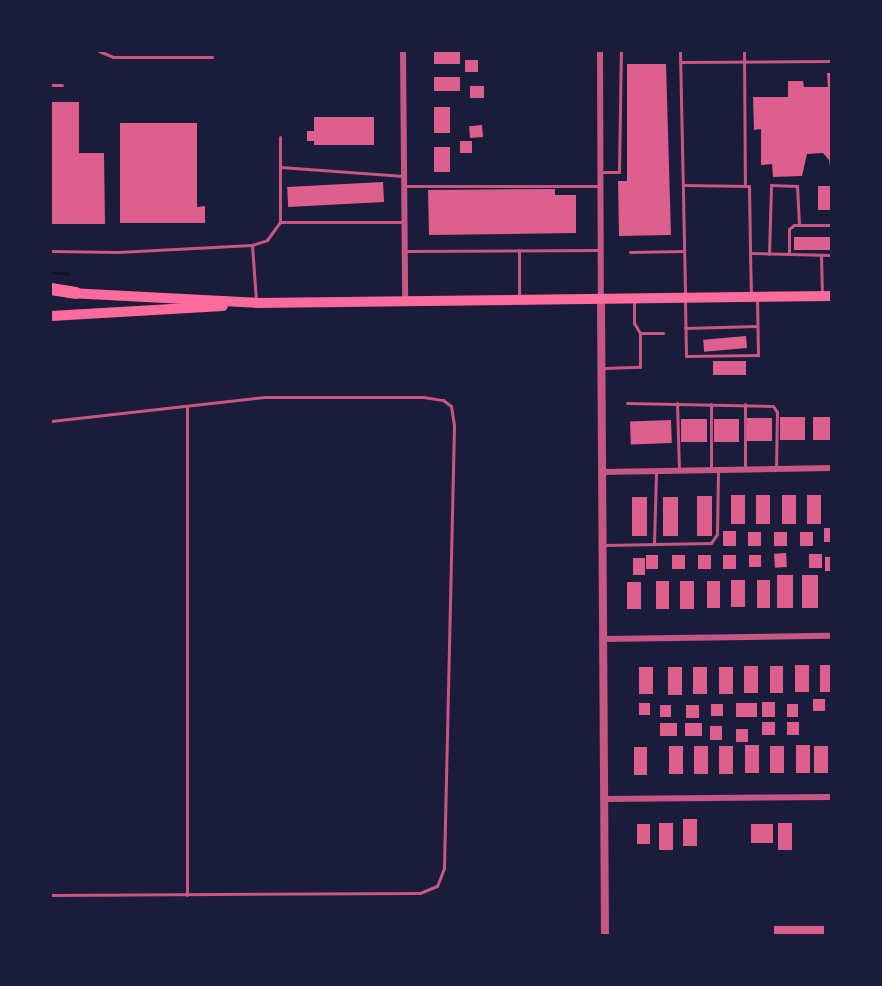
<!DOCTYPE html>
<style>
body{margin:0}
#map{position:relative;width:882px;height:986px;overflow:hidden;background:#1b1b3a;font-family:Rubik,sans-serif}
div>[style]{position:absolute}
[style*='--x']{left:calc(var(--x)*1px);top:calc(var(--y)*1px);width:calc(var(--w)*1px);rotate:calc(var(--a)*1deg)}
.stream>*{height:3px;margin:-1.5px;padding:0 1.5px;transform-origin:1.5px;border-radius:1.5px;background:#12122b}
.building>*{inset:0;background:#dd5f8e;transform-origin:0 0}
.service>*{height:3px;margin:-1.5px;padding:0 1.5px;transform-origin:1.5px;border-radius:1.5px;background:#c65784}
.minor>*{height:6px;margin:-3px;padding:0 3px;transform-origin:3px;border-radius:3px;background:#c65784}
.tertiary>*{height:8px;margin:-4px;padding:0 4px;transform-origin:4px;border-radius:4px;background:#c65784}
.primary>*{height:10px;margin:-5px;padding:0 5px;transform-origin:5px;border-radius:5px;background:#ff6b9d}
.motorway>*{height:12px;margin:-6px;padding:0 6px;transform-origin:6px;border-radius:6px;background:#ff6b9d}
span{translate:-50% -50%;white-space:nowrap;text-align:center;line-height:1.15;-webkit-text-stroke:5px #1b1b3a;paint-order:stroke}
.frame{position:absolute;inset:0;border:52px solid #1b1b3a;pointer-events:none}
</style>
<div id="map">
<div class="stream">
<div style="--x:51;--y:272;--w:18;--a:6"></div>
</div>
<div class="building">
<div style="left:434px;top:51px;width:26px;height:13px"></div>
<div style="left:465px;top:60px;width:13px;height:12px"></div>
<div style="clip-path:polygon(627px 64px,666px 64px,671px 235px,619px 236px,618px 181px,627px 181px)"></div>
<div style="clip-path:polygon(827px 73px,831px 73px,831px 173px,829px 160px,823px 153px,807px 154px,802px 176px,773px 177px,772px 164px,761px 165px,761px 129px,754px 130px,753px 97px,788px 97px,788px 81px,803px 81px,804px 87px,828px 87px)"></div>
<div style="left:434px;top:77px;width:26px;height:14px"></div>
<div style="left:470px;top:86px;width:14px;height:12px"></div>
<div style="clip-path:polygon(51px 102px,79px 102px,79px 153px,104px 153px,105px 224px,51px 224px)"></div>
<div style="left:434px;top:107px;width:16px;height:26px"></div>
<div style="clip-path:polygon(314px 117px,374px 117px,374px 145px,314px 145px,314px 141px,307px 141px,307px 131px,314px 131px)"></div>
<div style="clip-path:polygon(120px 123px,197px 123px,197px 207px,205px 206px,205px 223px,120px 223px)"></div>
<div style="left:482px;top:125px;width:12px;height:13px;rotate:85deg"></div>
<div style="left:460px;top:141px;width:12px;height:12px"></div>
<div style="left:434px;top:147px;width:16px;height:25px"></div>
<div style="left:383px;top:182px;width:20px;height:96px;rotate:87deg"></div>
<div style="left:831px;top:186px;width:24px;height:13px;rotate:90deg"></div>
<div style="clip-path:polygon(555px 189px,555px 195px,576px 195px,576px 233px,429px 235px,428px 190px)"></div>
<div style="left:794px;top:237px;width:37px;height:13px"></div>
<div style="left:746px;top:336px;width:12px;height:43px;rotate:85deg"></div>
<div style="left:746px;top:361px;width:14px;height:33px;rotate:90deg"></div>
<div style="left:805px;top:417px;width:23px;height:25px;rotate:90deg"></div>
<div style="left:831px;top:417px;width:23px;height:18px;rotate:90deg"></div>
<div style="left:747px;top:418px;width:25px;height:23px"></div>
<div style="left:681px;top:419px;width:26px;height:23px"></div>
<div style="left:714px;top:419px;width:25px;height:23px"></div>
<div style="left:671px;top:420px;width:23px;height:41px;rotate:88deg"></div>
<div style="left:731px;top:495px;width:14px;height:29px"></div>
<div style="left:756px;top:495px;width:14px;height:29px"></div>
<div style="left:782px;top:495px;width:14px;height:29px"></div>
<div style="left:807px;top:495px;width:14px;height:29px"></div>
<div style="left:697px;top:496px;width:15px;height:40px"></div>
<div style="left:632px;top:497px;width:15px;height:39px"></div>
<div style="left:663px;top:497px;width:15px;height:39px"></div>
<div style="left:824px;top:528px;width:7px;height:14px"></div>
<div style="left:723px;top:531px;width:13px;height:15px"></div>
<div style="left:748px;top:532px;width:13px;height:14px"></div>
<div style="left:774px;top:532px;width:13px;height:14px"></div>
<div style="left:800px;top:532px;width:13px;height:14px"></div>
<div style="left:786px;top:553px;width:14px;height:12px;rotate:86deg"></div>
<div style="left:809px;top:554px;width:13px;height:14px"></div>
<div style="left:646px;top:555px;width:12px;height:14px"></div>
<div style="left:672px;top:555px;width:13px;height:14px"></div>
<div style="left:698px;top:555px;width:13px;height:14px"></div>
<div style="left:723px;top:555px;width:13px;height:14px"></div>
<div style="left:749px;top:555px;width:12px;height:12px"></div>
<div style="left:825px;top:557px;width:6px;height:14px"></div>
<div style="left:633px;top:558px;width:12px;height:17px"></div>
<div style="left:793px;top:575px;width:33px;height:16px;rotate:90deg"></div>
<div style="left:802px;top:575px;width:16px;height:33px"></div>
<div style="left:731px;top:580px;width:14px;height:27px"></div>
<div style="left:757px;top:580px;width:13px;height:28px"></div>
<div style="left:669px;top:581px;width:28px;height:13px;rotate:90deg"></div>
<div style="left:694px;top:581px;width:28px;height:14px;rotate:90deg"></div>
<div style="left:707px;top:581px;width:13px;height:27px"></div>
<div style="left:627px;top:582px;width:14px;height:27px"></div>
<div style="left:795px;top:665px;width:14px;height:27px"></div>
<div style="left:820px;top:665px;width:11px;height:27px"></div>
<div style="left:744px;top:666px;width:14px;height:27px"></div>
<div style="left:770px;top:666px;width:13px;height:27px"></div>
<div style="left:639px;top:667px;width:14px;height:27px"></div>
<div style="left:668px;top:667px;width:14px;height:28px"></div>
<div style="left:693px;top:667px;width:14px;height:27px"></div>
<div style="left:719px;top:667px;width:14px;height:27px"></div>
<div style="left:813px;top:699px;width:12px;height:12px"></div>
<div style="left:762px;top:702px;width:13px;height:15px"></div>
<div style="left:639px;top:703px;width:11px;height:12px"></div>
<div style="left:736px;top:703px;width:21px;height:14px"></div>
<div style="left:711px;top:704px;width:12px;height:12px"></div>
<div style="left:787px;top:704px;width:11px;height:13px"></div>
<div style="left:660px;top:705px;width:11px;height:12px"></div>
<div style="left:686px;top:705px;width:13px;height:13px"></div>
<div style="left:762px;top:722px;width:13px;height:13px"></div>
<div style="left:787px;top:722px;width:12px;height:13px"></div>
<div style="left:660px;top:723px;width:17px;height:13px"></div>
<div style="left:685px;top:723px;width:17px;height:13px"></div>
<div style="left:710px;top:726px;width:12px;height:14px"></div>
<div style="left:748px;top:729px;width:13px;height:12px;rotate:90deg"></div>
<div style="left:745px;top:745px;width:14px;height:28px"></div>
<div style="left:796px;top:745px;width:14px;height:28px"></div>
<div style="left:683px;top:746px;width:28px;height:14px;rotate:90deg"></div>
<div style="left:694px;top:746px;width:14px;height:28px"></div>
<div style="left:719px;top:746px;width:14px;height:28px"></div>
<div style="left:770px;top:746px;width:14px;height:27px"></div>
<div style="left:814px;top:746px;width:14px;height:27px"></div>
<div style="left:634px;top:747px;width:13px;height:28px"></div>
<div style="left:683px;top:819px;width:14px;height:27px"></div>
<div style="left:659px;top:823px;width:14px;height:27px"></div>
<div style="left:792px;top:823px;width:27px;height:14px;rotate:90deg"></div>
<div style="left:637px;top:824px;width:13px;height:20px"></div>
<div style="left:773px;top:824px;width:19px;height:22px;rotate:90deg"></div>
<div style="left:824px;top:926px;width:9px;height:50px;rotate:90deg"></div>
</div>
<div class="service">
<div style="--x:99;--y:51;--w:15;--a:23"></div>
<div style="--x:113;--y:57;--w:99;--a:0"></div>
<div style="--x:680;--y:51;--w:244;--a:88.8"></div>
<div style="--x:744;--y:51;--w:135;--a:89.6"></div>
<div style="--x:680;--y:62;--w:151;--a:-0.4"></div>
<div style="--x:51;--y:85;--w:11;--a:0"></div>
<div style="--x:280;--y:167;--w:124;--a:4.2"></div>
<div style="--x:601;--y:172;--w:18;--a:0"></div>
<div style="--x:619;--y:172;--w:121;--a:-89.1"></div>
<div style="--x:683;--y:185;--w:66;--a:0.9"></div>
<div style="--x:749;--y:186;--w:67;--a:89.1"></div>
<div style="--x:405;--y:186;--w:194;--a:0"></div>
<div style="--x:280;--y:222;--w:124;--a:0"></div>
<div style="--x:252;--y:245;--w:16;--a:-18"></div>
<div style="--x:267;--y:240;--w:22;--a:-54"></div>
<div style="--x:280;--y:222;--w:85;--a:-90"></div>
<div style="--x:51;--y:251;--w:67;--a:0.9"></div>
<div style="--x:118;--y:252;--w:134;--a:-3"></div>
<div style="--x:252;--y:245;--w:56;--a:85.9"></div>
<div style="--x:405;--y:251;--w:194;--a:-0.3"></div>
<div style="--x:630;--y:252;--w:54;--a:-1.1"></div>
<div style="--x:789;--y:253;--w:24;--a:-90"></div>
<div style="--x:789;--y:229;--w:6;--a:-39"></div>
<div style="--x:794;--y:225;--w:37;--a:0"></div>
<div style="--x:769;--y:254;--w:69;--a:-88.3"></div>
<div style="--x:771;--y:185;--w:26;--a:2"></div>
<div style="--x:797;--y:186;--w:39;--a:87"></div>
<div style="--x:821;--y:255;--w:40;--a:88.6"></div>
<div style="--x:751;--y:294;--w:41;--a:-91.4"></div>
<div style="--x:750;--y:253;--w:81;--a:1.4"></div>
<div style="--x:519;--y:299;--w:49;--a:-90"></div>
<div style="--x:685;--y:302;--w:54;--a:88.9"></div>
<div style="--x:686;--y:356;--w:72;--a:-0.8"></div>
<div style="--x:758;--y:355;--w:56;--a:-91"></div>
<div style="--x:685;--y:328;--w:72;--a:-1.6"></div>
<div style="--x:640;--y:333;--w:23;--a:0"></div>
<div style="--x:604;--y:368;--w:36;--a:-2"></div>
<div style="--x:640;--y:367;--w:34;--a:-90"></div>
<div style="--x:640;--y:333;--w:12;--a:-121"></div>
<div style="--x:634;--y:323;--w:23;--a:-90"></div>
<div style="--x:627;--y:403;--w:146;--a:1.2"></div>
<div style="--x:773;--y:406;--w:7;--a:56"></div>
<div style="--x:777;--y:412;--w:57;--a:91"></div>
<div style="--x:677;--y:403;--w:68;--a:88.3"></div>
<div style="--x:711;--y:404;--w:66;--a:90"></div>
<div style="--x:745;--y:404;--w:64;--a:90"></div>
<div style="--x:187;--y:406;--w:489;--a:90"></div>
<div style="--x:51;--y:421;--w:215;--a:-6.4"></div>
<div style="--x:265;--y:397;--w:158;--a:0"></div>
<div style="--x:423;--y:397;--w:20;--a:9"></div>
<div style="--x:443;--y:400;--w:10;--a:37"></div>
<div style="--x:451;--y:406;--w:20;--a:81"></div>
<div style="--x:454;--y:426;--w:442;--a:91.3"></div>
<div style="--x:444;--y:868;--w:19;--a:111"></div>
<div style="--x:437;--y:886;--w:18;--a:158"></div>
<div style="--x:420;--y:893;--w:369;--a:179.7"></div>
<div style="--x:654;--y:544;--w:73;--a:-88.4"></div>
<div style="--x:605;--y:545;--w:106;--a:-1.1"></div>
<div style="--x:711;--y:543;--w:11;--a:-56"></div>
<div style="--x:717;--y:534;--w:62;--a:-89.1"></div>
</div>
<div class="minor">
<div style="--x:403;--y:51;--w:250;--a:89.5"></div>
<div style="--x:600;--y:51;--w:248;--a:89.8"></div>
<div style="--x:602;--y:472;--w:229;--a:-1"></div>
<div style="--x:603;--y:639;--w:228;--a:-0.8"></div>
<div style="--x:604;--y:799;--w:227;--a:-0.5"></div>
</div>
<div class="tertiary">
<div style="--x:601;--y:300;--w:635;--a:89.64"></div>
</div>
<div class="primary">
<div style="--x:69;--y:293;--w:188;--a:3"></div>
<div style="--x:257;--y:303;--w:574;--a:-0.7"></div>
<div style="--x:51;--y:316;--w:172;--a:-3.3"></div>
</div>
<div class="motorway">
<div style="--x:51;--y:289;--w:25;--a:9"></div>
</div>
<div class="frame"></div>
</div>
